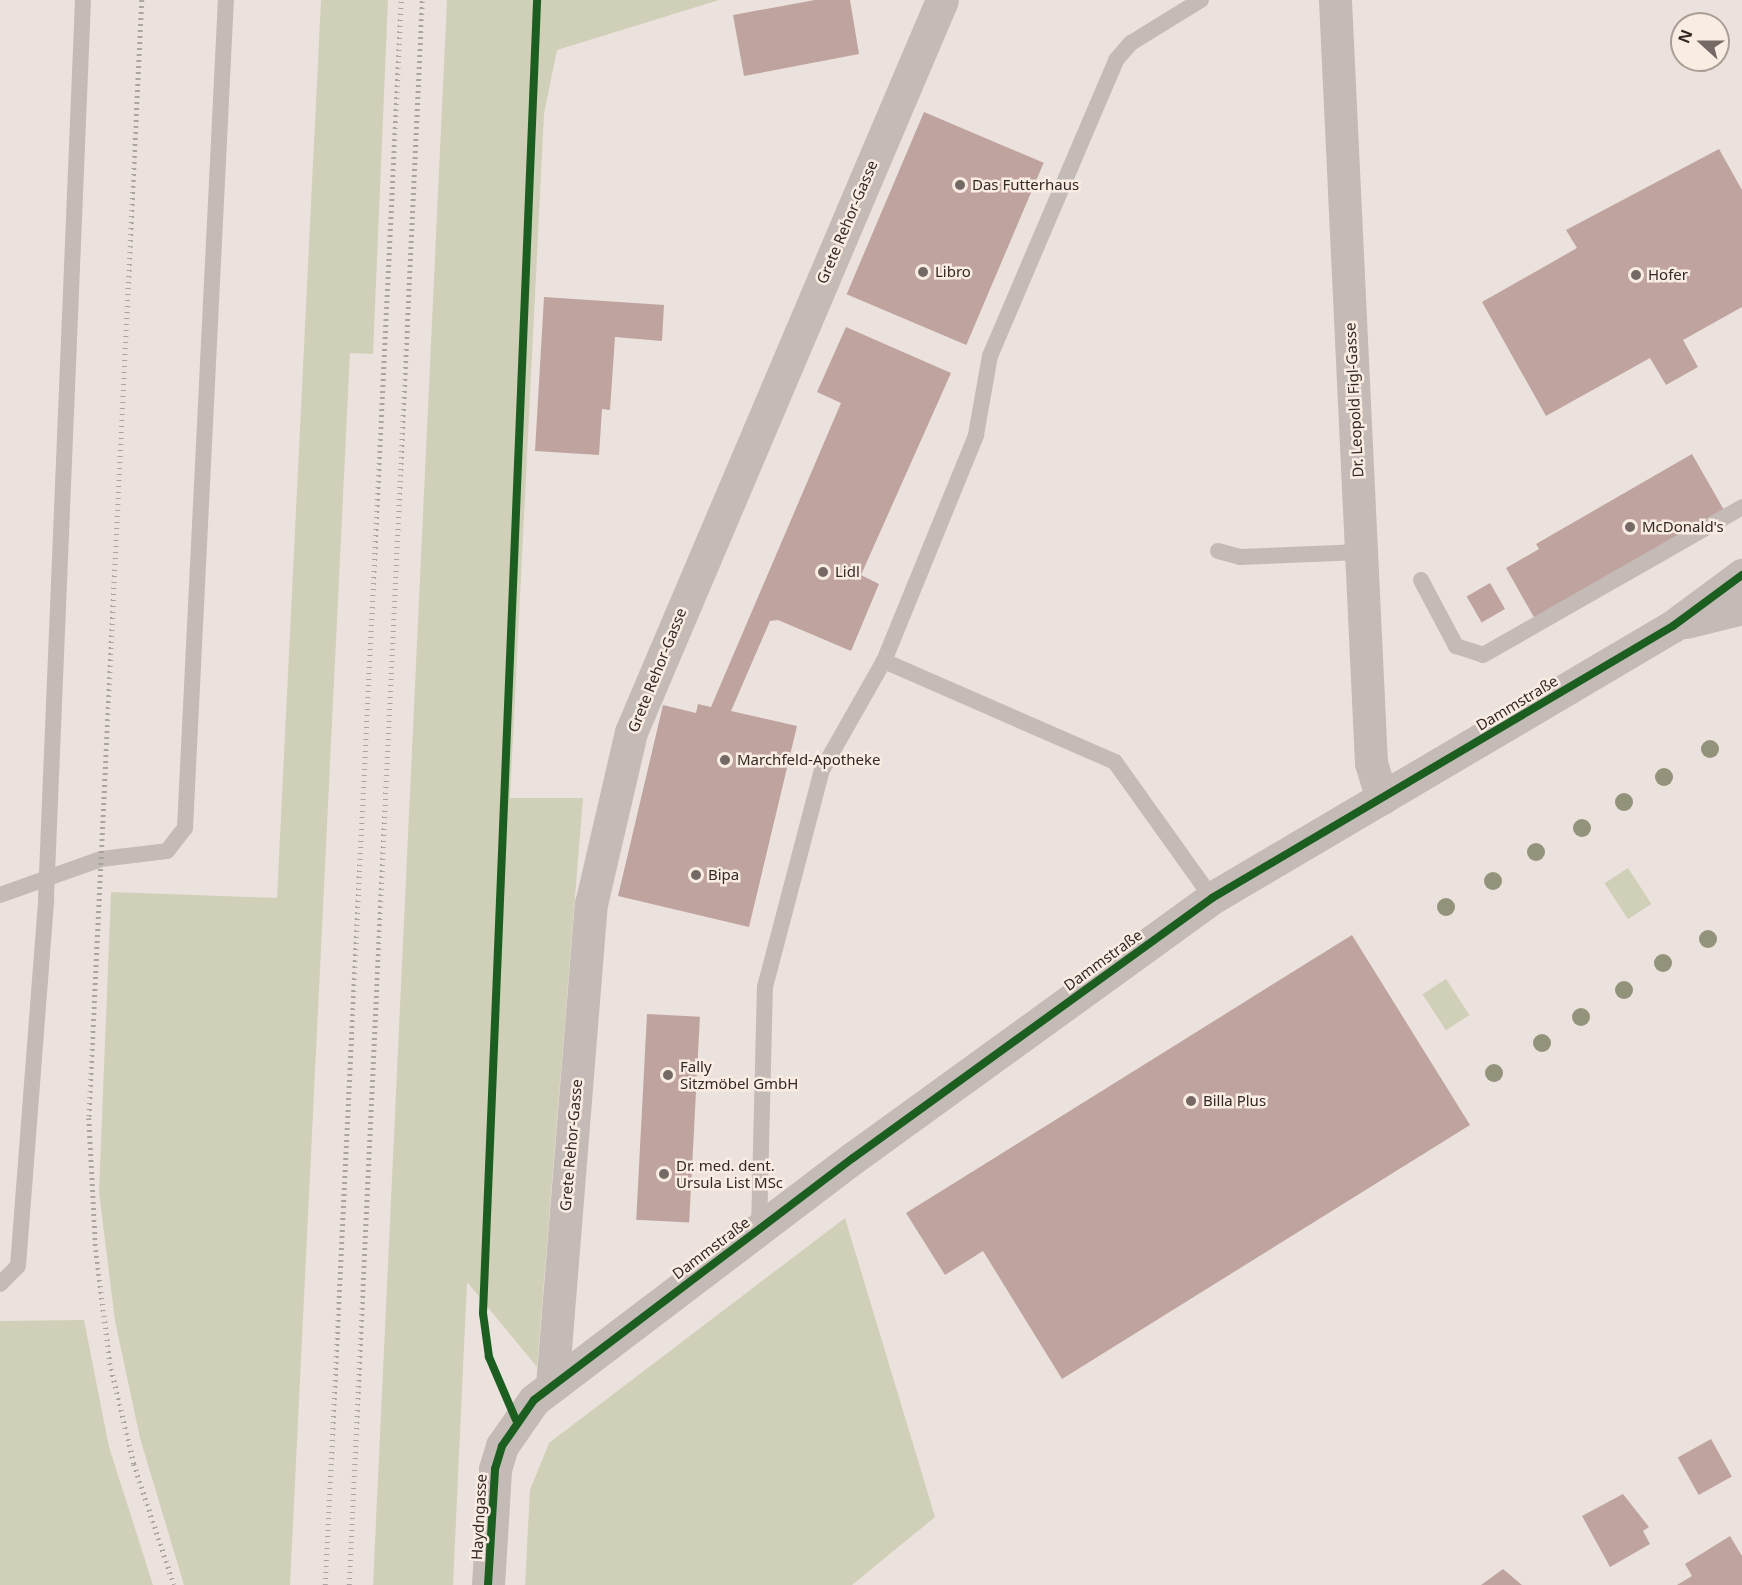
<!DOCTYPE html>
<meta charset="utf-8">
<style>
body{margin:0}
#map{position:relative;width:1742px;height:1585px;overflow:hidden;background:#ebe2dd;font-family:"Noto Sans",sans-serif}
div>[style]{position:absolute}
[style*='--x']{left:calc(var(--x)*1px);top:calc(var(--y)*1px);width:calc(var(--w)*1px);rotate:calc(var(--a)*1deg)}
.green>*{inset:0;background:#d0cfb7;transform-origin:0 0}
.building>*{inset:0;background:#bfa39f;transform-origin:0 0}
.lane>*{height:16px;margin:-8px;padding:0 8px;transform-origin:8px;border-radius:8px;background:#c4bbb7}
.street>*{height:33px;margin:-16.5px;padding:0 16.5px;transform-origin:16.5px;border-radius:16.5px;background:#c4bbb7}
.rail>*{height:4.5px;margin-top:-2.25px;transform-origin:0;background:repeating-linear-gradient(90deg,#aba4a1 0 1.5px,transparent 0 6px)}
.cycleway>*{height:8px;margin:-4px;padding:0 4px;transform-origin:4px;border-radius:4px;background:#1b5e20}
.trees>*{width:18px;height:18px;margin:-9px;border-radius:50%;background:#92937a}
.dots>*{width:16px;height:16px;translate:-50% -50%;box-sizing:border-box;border:3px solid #f9ece3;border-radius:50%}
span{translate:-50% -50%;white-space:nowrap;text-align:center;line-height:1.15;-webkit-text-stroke:5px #f9ece3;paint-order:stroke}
.poi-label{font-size:15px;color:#342825}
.left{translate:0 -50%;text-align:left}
.street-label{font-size:15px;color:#342825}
.north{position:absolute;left:1670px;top:12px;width:60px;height:60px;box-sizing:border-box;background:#f9ece3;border:2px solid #aa9e97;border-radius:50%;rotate:291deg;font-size:16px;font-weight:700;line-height:24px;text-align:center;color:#342825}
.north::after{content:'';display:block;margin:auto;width:21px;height:27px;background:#746965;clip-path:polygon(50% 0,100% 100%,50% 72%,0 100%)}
</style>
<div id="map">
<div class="green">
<div style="clip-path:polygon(321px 0,388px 0,373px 354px,350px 353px,290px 1585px,184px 1585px,140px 1438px,115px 1321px,99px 1192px,111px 892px,277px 898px)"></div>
<div style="clip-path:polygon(447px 0,719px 0,557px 50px,544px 114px,510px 798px,583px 798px,537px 1367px,467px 1282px,453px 1585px,373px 1585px)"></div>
<div style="left:1628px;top:868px;width:43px;height:28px;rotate:57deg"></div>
<div style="left:1446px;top:979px;width:43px;height:28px;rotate:57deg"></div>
<div style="clip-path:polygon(845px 1218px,935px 1517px,852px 1585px,525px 1585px,530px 1490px,549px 1443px)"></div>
<div style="clip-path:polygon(84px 1320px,109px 1447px,153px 1585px,0 1585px,0 1321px)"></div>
</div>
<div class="building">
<div style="clip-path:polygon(815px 0,850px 0,859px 54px,744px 76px,733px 15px)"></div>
<div style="left:924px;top:112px;width:130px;height:198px;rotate:23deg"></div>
<div style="clip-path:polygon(1719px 149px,1742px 190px,1742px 307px,1683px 340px,1698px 367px,1666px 385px,1650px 358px,1546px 416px,1482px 302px,1577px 248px,1566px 230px)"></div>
<div style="clip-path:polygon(544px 297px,664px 305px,662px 341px,615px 337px,610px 410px,602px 409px,599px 455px,535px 451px)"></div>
<div style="clip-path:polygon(846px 327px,951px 373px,861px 575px,879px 584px,851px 651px,778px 620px,770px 621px,731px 711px,797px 726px,749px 927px,618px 896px,663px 705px,696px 713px,698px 704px,711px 707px,841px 403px,817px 392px)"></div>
<div style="clip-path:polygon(1692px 454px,1724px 510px,1535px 619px,1506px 568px,1539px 549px,1536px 544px)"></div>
<div style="left:1490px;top:583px;width:30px;height:27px;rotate:60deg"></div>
<div style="clip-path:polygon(1352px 935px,1470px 1125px,1062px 1379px,983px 1251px,945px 1275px,906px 1213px)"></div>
<div style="left:647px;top:1014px;width:53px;height:206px;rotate:3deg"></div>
<div style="left:1711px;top:1439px;width:43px;height:38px;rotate:61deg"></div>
<div style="clip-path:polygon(1623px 1494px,1649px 1527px,1643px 1531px,1650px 1544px,1610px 1567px,1582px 1516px)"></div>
<div style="clip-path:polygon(1730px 1536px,1742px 1556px,1742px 1585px,1677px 1585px,1692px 1576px,1685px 1564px)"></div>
<div style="clip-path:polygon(1503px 1569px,1522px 1585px,1481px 1585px)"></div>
</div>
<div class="lane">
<div style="--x:1218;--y:551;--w:23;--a:15"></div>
<div style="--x:1240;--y:557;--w:121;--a:-2.4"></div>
<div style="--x:1421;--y:580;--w:75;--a:62.1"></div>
<div style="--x:1456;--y:646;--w:28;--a:18"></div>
<div style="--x:1483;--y:655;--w:298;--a:-29.7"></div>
<div style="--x:884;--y:661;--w:252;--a:23.6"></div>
<div style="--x:1115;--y:762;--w:167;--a:54.5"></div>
<div style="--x:0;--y:895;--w:107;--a:-19.6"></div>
<div style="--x:101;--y:859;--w:66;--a:-6.9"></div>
<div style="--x:167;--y:851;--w:29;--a:-52"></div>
<div style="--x:185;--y:828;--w:829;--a:-87.17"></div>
<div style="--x:759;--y:1229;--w:242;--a:-88.6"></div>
<div style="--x:765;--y:987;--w:224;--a:-75.3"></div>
<div style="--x:822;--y:770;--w:125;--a:-60.4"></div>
<div style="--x:884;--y:661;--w:244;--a:-67.8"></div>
<div style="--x:976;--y:435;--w:80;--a:-80"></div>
<div style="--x:990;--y:356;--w:322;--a:-66.9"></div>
<div style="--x:1116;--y:60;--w:23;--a:-49"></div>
<div style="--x:1131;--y:43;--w:82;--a:-31.6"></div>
<div style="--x:0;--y:1284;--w:25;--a:-45"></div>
<div style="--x:18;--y:1266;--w:369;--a:-85.6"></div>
<div style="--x:46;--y:898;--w:899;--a:-87.64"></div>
</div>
<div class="street">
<div style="--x:1335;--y:0;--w:764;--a:87.3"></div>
<div style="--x:1371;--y:763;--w:37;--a:73"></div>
<div style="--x:1686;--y:622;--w:58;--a:-14"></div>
<div style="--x:552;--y:1386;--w:484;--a:-85.4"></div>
<div style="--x:591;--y:904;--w:177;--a:-76.9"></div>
<div style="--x:631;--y:732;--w:795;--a:-66.98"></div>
<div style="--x:488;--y:1585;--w:116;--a:-86.5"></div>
<div style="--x:495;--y:1469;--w:24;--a:-73"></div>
<div style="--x:502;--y:1446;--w:56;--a:-55.2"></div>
<div style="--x:534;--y:1400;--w:400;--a:-37.2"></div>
<div style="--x:853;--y:1158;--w:443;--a:-35.9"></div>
<div style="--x:1212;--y:898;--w:535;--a:-30.54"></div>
<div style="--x:1673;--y:626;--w:86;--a:-36.5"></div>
</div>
<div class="rail">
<div style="--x:142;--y:0;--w:1119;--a:92.71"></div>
<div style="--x:89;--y:1118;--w:132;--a:87"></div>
<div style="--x:96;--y:1250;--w:114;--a:82.9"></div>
<div style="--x:110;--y:1363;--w:104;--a:76.6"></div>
<div style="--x:134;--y:1464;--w:127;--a:71.7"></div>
<div style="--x:325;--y:1585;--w:1587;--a:-87.25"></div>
<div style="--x:349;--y:1585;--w:1587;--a:-87.36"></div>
</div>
<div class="cycleway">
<div style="--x:516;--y:1420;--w:69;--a:-113.2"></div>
<div style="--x:489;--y:1357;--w:44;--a:-97.8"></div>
<div style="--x:483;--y:1313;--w:1314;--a:-87.64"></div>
<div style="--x:488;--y:1585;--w:116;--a:-86.5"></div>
<div style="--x:495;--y:1469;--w:24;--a:-73"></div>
<div style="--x:502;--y:1446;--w:56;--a:-55.2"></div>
<div style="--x:534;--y:1400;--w:400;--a:-37.2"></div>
<div style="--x:853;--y:1158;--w:443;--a:-35.9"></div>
<div style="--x:1212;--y:898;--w:535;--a:-30.54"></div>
<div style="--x:1673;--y:626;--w:86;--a:-36.5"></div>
</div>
<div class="trees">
<div style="left:1710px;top:749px"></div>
<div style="left:1664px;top:777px"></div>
<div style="left:1624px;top:802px"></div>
<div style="left:1582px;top:828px"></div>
<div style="left:1536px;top:852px"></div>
<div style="left:1493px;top:881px"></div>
<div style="left:1446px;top:907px"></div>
<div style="left:1708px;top:939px"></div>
<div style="left:1663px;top:963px"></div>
<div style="left:1624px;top:990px"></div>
<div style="left:1581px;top:1017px"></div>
<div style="left:1542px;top:1043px"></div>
<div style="left:1494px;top:1073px"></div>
</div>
<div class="dots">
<div style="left:960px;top:185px;background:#746965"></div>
<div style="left:923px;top:272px;background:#746965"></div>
<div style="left:1636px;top:275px;background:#746965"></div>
<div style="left:1630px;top:527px;background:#746965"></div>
<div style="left:823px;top:572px;background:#746965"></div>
<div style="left:725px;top:760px;background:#746965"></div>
<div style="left:696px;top:875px;background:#746965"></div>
<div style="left:668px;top:1075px;background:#746965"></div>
<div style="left:1191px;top:1101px;background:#746965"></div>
<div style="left:664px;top:1174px;background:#746965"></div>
</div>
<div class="poi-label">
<span class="left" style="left:972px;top:185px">Das Futterhaus</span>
<span class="left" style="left:935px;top:272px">Libro</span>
<span class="left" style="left:1648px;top:275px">Hofer</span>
<span class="left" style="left:1642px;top:527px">McDonald's</span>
<span class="left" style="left:835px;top:572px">Lidl</span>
<span class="left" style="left:737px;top:760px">Marchfeld-Apotheke</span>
<span class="left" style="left:708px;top:875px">Bipa</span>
<span class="left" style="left:680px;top:1075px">Fally<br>Sitzmöbel GmbH</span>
<span class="left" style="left:1203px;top:1101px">Billa Plus</span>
<span class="left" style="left:676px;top:1174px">Dr. med. dent.<br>Ursula List MSc</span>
</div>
<div class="street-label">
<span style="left:847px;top:222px;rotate:-67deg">Grete Rehor-Gasse</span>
<span style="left:1354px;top:400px;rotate:-93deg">Dr. Leopold Figl-Gasse</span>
<span style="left:657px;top:670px;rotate:-68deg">Grete Rehor-Gasse</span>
<span style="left:1517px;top:703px;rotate:-31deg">Dammstraße</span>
<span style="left:1103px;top:960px;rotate:-36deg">Dammstraße</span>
<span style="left:571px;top:1145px;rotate:-85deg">Grete Rehor-Gasse</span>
<span style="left:711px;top:1248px;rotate:-37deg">Dammstraße</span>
<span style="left:479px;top:1517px;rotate:-87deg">Haydngasse</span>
</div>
<div class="north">N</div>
</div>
